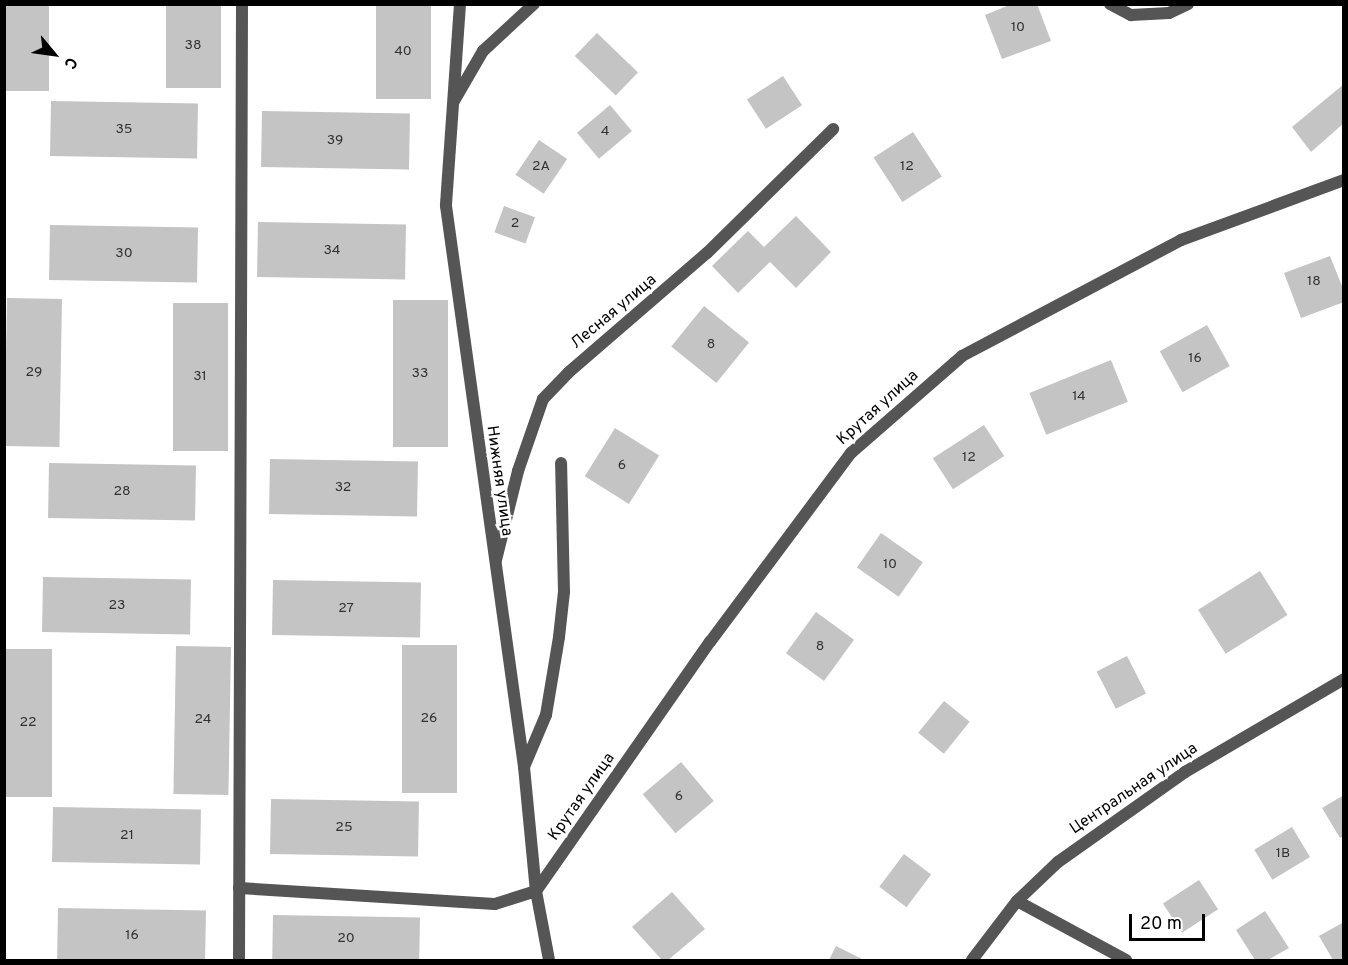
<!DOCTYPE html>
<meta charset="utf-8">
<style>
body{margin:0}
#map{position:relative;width:1348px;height:965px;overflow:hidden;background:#fff;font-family:Overpass,sans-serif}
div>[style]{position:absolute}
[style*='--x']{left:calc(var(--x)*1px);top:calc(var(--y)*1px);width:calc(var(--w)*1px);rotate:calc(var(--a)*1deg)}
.building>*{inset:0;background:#c4c4c4;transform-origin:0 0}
.service>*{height:12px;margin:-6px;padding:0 6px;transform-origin:6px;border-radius:6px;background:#555}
.minor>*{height:12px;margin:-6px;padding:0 6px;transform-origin:6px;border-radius:6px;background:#555}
span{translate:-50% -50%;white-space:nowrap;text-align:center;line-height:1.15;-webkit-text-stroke:5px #fff;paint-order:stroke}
.number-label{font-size:14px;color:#313131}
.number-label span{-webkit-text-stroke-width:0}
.street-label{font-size:16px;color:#000}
.frame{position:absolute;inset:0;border:6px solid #000;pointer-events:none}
.north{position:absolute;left:24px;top:24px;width:60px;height:60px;-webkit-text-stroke:4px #fff;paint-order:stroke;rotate:119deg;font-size:16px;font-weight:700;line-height:24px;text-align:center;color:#000}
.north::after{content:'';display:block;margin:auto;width:21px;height:27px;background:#000;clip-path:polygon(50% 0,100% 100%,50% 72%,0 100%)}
.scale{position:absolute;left:1129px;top:914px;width:76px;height:27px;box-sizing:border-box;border:3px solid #000;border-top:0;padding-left:8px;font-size:18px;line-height:21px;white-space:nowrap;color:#000;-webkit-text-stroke:4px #fff;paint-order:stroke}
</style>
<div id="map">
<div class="building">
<div style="left:4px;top:4px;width:45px;height:87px"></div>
<div style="left:166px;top:4px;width:55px;height:84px"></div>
<div style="left:376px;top:4px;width:55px;height:95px"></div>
<div style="clip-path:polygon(1012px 4px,1037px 4px,1051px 41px,1002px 59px,985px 15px)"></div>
<div style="left:597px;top:33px;width:57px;height:32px;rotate:44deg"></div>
<div style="left:783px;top:76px;width:35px;height:43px;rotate:57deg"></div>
<div style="clip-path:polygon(1344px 84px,1344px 123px,1311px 152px,1292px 127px)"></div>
<div style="left:51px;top:101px;width:147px;height:55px;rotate:1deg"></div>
<div style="left:610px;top:105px;width:34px;height:43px;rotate:50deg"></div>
<div style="left:262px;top:111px;width:148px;height:56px;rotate:1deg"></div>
<div style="left:913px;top:132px;width:53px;height:47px;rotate:57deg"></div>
<div style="left:539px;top:140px;width:34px;height:42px;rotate:34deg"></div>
<div style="left:504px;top:206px;width:33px;height:28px;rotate:20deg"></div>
<div style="clip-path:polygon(796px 216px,831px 252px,796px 288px,770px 262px,738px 293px,712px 266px,748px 231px,764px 247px)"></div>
<div style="left:258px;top:222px;width:148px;height:55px;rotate:1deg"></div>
<div style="left:50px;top:225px;width:148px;height:55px;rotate:1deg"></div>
<div style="clip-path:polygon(1330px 256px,1344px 291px,1344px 302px,1301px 318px,1284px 273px)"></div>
<div style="left:7px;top:298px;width:55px;height:148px;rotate:1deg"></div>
<div style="left:393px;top:300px;width:55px;height:147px"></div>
<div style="left:173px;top:303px;width:55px;height:148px"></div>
<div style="left:704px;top:306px;width:58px;height:52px;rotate:39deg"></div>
<div style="left:1207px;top:325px;width:47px;height:54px;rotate:61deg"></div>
<div style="left:1111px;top:360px;width:45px;height:88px;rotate:68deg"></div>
<div style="left:984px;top:425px;width:37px;height:61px;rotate:57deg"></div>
<div style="left:615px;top:428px;width:52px;height:57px;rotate:32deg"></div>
<div style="left:270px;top:459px;width:148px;height:55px;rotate:1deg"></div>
<div style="left:49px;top:463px;width:147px;height:55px;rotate:1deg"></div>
<div style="left:881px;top:533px;width:51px;height:42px;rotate:35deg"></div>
<div style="left:1260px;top:571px;width:52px;height:73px;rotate:58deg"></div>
<div style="left:43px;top:577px;width:148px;height:55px;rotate:1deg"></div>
<div style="left:273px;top:580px;width:148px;height:55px;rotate:1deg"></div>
<div style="left:816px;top:612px;width:47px;height:51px;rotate:36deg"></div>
<div style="left:402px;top:645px;width:55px;height:148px"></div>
<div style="left:176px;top:646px;width:55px;height:148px;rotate:1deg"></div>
<div style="left:4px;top:649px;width:48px;height:148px"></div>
<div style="left:1127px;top:656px;width:42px;height:34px;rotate:63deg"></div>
<div style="left:944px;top:701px;width:33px;height:41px;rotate:39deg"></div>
<div style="left:681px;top:762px;width:51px;height:50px;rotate:50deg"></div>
<div style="clip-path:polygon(1344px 795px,1344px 836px,1340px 838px,1322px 808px)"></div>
<div style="left:271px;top:799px;width:148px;height:55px;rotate:1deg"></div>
<div style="left:53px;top:807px;width:148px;height:55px;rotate:1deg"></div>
<div style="left:1292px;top:827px;width:35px;height:44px;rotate:59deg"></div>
<div style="left:904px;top:854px;width:34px;height:41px;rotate:37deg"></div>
<div style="left:1199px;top:880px;width:35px;height:43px;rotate:57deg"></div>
<div style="clip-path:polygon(672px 892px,705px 929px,668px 960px,662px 960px,632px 927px)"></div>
<div style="left:58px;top:908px;width:148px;height:52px;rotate:1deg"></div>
<div style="clip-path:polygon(1265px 911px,1289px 948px,1268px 960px,1255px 960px,1236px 930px)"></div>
<div style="left:273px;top:915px;width:147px;height:45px;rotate:1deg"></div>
<div style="clip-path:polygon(1344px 922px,1344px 960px,1333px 960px,1319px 936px)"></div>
<div style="clip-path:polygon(836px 946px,864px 960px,829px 960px)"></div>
</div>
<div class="service">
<div style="--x:524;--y:767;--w:56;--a:-67.1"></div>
<div style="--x:546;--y:715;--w:79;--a:-80.5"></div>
<div style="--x:559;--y:637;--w:45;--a:-83.7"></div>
<div style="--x:564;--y:592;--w:129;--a:-91.3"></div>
</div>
<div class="minor">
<div style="--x:460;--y:4;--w:202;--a:94"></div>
<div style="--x:446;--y:206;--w:566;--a:82.08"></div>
<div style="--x:524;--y:767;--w:125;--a:84.5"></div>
<div style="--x:536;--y:891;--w:70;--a:79.3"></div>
<div style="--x:1110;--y:4;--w:24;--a:28"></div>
<div style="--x:1131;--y:15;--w:38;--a:-3"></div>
<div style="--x:1169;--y:13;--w:21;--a:-25"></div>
<div style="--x:454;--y:101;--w:58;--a:-59.9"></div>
<div style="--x:483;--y:51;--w:69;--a:-42.7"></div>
<div style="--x:496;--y:560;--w:92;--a:-76.1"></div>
<div style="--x:518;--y:471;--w:76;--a:-70.9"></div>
<div style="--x:543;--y:399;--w:37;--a:-46"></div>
<div style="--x:569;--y:372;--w:182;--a:-40.8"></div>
<div style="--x:707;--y:253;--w:177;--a:-44.5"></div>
<div style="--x:239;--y:888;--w:256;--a:3.6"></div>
<div style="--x:495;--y:904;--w:43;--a:-17.6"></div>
<div style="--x:536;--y:891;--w:304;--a:-55.1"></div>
<div style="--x:710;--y:642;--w:236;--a:-53.3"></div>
<div style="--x:851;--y:453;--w:147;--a:-41.1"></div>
<div style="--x:962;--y:356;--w:248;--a:-27.9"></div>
<div style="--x:1181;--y:240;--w:174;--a:-20.2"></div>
<div style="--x:1017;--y:901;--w:124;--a:28.4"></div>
<div style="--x:239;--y:960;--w:956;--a:-89.82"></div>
<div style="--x:972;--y:960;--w:74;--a:-52.7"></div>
<div style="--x:1017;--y:901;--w:57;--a:-43.6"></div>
<div style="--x:1058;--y:862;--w:156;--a:-35.3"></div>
<div style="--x:1185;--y:772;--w:184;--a:-30.3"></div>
</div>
<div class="number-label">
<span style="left:1018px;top:28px">10</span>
<span style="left:193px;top:46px">38</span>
<span style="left:403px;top:52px">40</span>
<span style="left:124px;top:130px">35</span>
<span style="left:605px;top:132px">4</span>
<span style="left:335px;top:141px">39</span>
<span style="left:541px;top:167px">2А</span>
<span style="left:907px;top:167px">12</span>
<span style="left:515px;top:224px">2</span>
<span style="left:332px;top:251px">34</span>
<span style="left:124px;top:254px">30</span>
<span style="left:1314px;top:282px">18</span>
<span style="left:711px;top:345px">8</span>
<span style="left:1195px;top:359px">16</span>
<span style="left:34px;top:373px">29</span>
<span style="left:420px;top:374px">33</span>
<span style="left:200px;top:377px">31</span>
<span style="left:1079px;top:397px">14</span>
<span style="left:969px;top:458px">12</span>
<span style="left:622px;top:466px">6</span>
<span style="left:343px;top:488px">32</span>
<span style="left:122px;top:492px">28</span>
<span style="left:890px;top:565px">10</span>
<span style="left:117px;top:606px">23</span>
<span style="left:346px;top:609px">27</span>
<span style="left:820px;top:647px">8</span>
<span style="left:429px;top:719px">26</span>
<span style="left:203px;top:720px">24</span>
<span style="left:28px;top:723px">22</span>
<span style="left:679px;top:797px">6</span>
<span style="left:344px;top:828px">25</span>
<span style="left:127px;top:836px">21</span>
<span style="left:1283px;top:854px">1В</span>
<span style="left:132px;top:936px">16</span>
<span style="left:346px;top:939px">20</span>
</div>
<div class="street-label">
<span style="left:614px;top:312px;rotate:-40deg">Лесная улица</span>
<span style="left:878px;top:408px;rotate:-42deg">Крутая улица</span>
<span style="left:499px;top:481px;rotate:82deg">Нижняя улица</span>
<span style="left:1134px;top:789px;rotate:-34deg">Центральная улица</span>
<span style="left:582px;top:797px;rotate:-55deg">Крутая улица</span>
</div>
<div class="frame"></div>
<div class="north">С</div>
<div class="scale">20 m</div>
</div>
